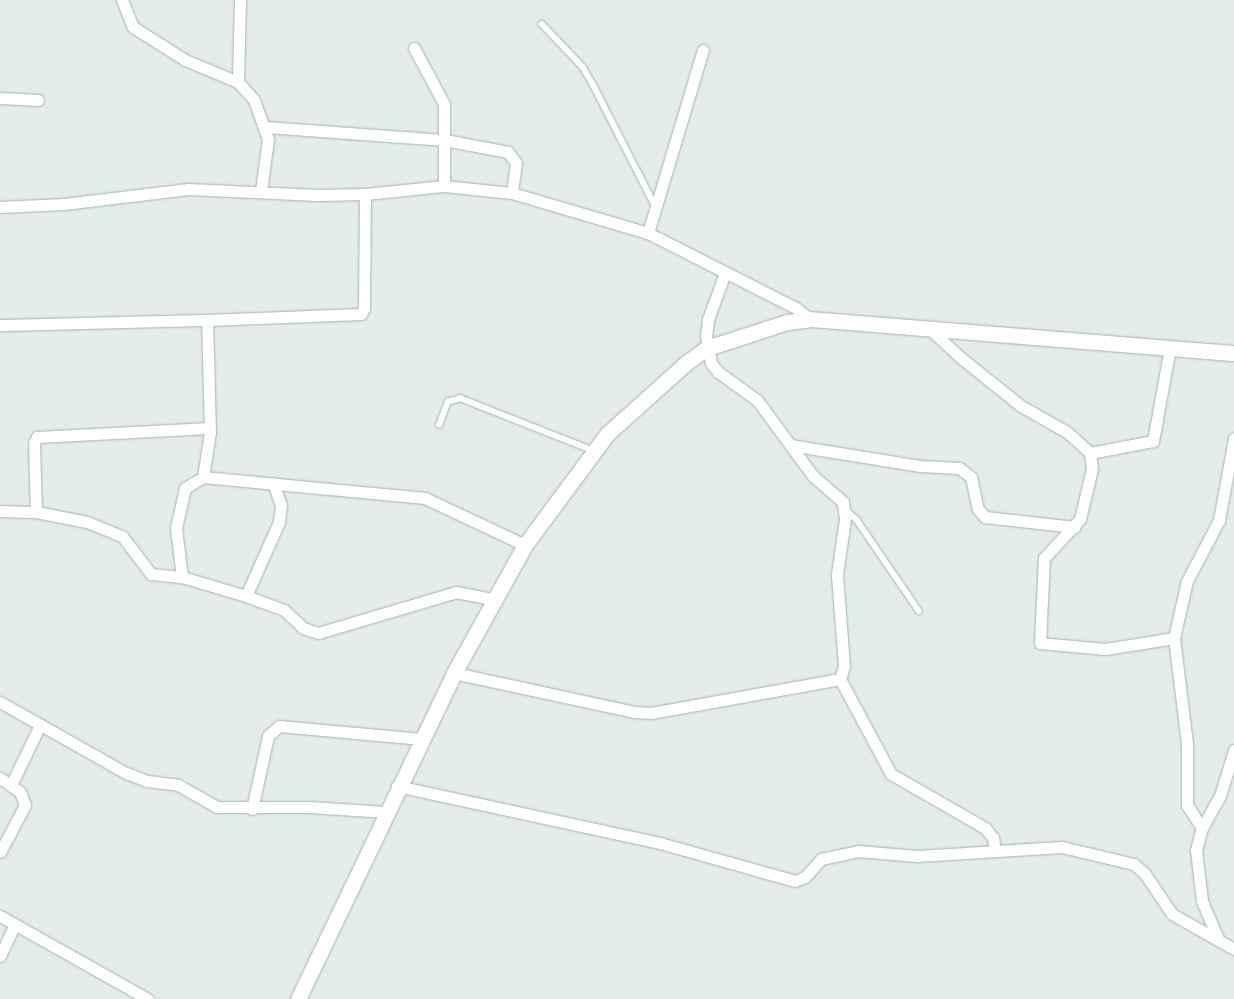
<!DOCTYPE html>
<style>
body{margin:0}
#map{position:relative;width:1234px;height:999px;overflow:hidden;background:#e4ede8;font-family:Rubik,sans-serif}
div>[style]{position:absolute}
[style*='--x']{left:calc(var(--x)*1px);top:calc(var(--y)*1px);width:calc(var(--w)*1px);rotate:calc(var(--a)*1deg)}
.roads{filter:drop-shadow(0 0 1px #a6b5af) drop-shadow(0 0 1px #a6b5af)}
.service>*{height:5.5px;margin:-2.75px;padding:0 2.75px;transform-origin:2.75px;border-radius:2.75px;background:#fff}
.minor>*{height:11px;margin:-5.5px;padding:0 5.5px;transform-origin:5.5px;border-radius:5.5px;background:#fff}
.tertiary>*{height:15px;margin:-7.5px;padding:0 7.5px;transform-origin:7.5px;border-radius:7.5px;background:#fff}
span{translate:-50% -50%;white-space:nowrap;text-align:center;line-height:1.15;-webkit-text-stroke:5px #f4f9f7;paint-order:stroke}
</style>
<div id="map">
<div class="roads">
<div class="service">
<div style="--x:542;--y:24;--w:59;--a:46.4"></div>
<div style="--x:583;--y:67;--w:22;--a:60"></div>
<div style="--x:594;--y:86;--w:134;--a:62.9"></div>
<div style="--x:439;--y:425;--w:25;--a:-69"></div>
<div style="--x:448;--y:402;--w:13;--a:-18"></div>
<div style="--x:460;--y:398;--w:142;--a:21.5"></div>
<div style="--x:846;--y:510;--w:15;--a:42"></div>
<div style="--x:857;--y:520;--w:110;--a:55.7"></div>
</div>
<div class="minor">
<div style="--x:122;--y:0;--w:29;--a:68"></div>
<div style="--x:133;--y:27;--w:62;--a:32.4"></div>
<div style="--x:185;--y:60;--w:57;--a:22.5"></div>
<div style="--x:238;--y:82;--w:24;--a:48"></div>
<div style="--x:254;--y:100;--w:41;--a:70.3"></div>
<div style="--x:268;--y:139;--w:52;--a:97.7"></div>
<div style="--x:414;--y:48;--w:64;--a:61.8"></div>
<div style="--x:444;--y:104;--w:82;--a:90"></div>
<div style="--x:238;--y:82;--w:82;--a:-88.6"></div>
<div style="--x:0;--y:98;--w:38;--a:3"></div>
<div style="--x:266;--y:127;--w:179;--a:4.2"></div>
<div style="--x:445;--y:140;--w:64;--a:10.8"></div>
<div style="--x:508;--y:152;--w:14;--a:54"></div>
<div style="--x:516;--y:163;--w:30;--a:98"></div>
<div style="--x:0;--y:207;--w:64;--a:-2.7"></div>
<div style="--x:64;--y:204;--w:125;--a:-6.9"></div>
<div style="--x:188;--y:189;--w:129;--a:2.7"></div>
<div style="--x:317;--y:195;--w:48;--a:-1.2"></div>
<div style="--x:365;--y:194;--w:79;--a:-5.8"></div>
<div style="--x:444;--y:186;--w:68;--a:5.9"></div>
<div style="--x:512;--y:193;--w:142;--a:16.4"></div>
<div style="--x:648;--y:233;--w:166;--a:26.9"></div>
<div style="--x:796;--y:308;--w:18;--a:38"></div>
<div style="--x:648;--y:233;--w:191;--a:-73.3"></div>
<div style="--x:0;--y:325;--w:207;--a:-1.4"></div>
<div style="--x:932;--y:331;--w:40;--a:43"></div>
<div style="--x:961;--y:358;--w:77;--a:38.7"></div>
<div style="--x:1021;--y:406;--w:53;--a:29.5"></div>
<div style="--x:1067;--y:432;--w:31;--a:42"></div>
<div style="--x:1090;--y:453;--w:16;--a:83"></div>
<div style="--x:1092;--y:469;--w:51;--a:103.5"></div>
<div style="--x:1080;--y:519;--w:53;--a:132.7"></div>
<div style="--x:1044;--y:558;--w:85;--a:92.7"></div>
<div style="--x:1040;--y:643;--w:66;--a:5.2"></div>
<div style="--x:1106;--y:649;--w:69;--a:-9.2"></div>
<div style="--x:1174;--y:638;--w:58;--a:-77.2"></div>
<div style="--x:1187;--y:581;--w:69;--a:-62.3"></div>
<div style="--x:1219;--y:520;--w:83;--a:-79.6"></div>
<div style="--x:790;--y:445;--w:131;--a:9.2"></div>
<div style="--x:919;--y:466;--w:40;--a:2.9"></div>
<div style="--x:959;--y:468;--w:15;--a:37"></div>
<div style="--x:971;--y:477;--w:33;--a:78"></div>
<div style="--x:978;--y:509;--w:11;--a:49"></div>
<div style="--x:985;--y:517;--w:90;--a:6.4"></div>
<div style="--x:1090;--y:453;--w:64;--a:-10.8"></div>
<div style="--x:1153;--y:441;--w:96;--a:-79.7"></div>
<div style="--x:203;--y:477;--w:223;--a:5.4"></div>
<div style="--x:425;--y:498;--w:110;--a:25.2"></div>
<div style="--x:0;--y:511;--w:36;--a:2"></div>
<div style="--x:36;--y:512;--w:52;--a:11.1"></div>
<div style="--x:87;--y:522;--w:38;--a:22"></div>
<div style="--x:122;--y:536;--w:48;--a:52.7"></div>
<div style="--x:151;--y:574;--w:31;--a:6"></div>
<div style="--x:182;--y:577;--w:67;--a:16.5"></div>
<div style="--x:246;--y:596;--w:40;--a:20.2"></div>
<div style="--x:284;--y:610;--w:26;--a:43"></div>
<div style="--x:303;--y:628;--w:16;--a:18"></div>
<div style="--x:318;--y:633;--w:144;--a:-16.5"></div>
<div style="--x:456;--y:592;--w:38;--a:11"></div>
<div style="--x:36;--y:512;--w:69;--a:-91.7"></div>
<div style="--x:34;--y:443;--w:7;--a:-63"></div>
<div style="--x:37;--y:437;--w:172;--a:-3"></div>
<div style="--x:182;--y:577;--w:49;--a:-97"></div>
<div style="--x:176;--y:528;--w:41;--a:-77.3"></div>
<div style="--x:185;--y:488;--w:21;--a:-31"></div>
<div style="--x:203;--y:477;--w:46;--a:-81.2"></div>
<div style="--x:210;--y:432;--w:112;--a:-91.5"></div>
<div style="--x:207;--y:320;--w:154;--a:-2.2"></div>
<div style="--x:361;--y:314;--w:7;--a:-63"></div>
<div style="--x:364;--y:308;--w:114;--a:-89.5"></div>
<div style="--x:246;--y:596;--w:81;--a:-66"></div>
<div style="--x:279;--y:522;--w:17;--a:-83"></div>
<div style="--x:281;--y:505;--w:23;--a:-110"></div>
<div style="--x:1174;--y:638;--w:107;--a:83"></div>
<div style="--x:1187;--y:744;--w:61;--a:90"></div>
<div style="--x:1187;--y:805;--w:27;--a:57"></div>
<div style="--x:454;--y:673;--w:184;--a:12.2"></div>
<div style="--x:634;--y:712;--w:17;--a:3"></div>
<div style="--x:651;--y:713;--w:192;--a:-10.2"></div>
<div style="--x:840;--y:679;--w:14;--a:-73"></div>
<div style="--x:844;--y:666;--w:92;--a:-94.4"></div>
<div style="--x:837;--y:574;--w:56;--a:-81.7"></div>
<div style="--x:845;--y:519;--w:17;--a:-97"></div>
<div style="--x:843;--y:502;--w:40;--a:-139"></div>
<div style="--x:813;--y:476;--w:94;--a:-126.4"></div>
<div style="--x:757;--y:400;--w:48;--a:-144.3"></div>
<div style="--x:718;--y:372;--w:11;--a:-128"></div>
<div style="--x:711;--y:363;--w:27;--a:-100"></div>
<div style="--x:706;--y:336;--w:17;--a:-83"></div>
<div style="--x:708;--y:319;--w:49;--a:-69.7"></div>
<div style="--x:840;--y:679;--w:108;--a:61.8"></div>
<div style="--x:891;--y:774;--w:108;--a:29.9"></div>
<div style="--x:985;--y:828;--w:13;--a:51"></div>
<div style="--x:993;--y:838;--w:13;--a:81"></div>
<div style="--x:0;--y:702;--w:145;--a:29.4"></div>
<div style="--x:126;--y:773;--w:22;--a:21"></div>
<div style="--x:147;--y:781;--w:31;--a:7"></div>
<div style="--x:178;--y:785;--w:45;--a:29.4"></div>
<div style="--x:217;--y:807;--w:93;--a:0"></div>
<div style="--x:310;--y:807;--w:75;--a:3.8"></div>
<div style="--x:0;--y:778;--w:24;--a:35"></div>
<div style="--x:20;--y:792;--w:14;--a:69"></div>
<div style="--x:25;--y:805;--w:53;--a:118"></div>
<div style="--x:11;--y:785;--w:67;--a:-64.2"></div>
<div style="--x:397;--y:786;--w:269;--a:12.2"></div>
<div style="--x:660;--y:843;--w:140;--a:15.7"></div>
<div style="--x:795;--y:881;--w:11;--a:-22"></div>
<div style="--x:805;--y:877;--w:24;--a:-48"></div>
<div style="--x:821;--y:859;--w:38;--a:-12"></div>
<div style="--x:858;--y:851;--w:59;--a:4.8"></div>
<div style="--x:917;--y:856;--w:145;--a:-3.6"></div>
<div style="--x:1062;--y:847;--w:74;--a:13.3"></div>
<div style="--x:1134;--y:864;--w:15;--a:42"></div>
<div style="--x:1145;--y:874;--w:48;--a:56"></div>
<div style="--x:1172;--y:914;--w:71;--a:29.4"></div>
<div style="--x:252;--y:809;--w:75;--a:-77.6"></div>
<div style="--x:268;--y:736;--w:15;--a:-42"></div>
<div style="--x:279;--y:726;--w:143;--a:5.2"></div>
<div style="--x:0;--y:916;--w:170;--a:29.3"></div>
<div style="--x:1218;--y:939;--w:41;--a:-112.8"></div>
<div style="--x:1202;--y:901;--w:51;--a:-96.7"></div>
<div style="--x:1196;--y:850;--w:23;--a:-75"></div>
<div style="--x:1202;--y:828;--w:37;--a:-61"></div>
<div style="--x:1220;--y:796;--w:48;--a:-73.1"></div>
<div style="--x:0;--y:956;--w:35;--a:-65"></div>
</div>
<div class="tertiary">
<div style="--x:298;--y:999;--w:361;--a:-64.4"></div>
<div style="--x:454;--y:673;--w:146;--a:-61"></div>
<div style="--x:525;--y:545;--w:138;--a:-53.5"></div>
<div style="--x:607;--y:434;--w:106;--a:-41.9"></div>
<div style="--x:686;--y:363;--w:26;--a:-36"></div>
<div style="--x:707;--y:348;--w:84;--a:-18"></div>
<div style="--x:787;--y:322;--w:23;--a:-7"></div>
<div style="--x:810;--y:319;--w:425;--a:4.6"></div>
</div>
</div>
</div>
